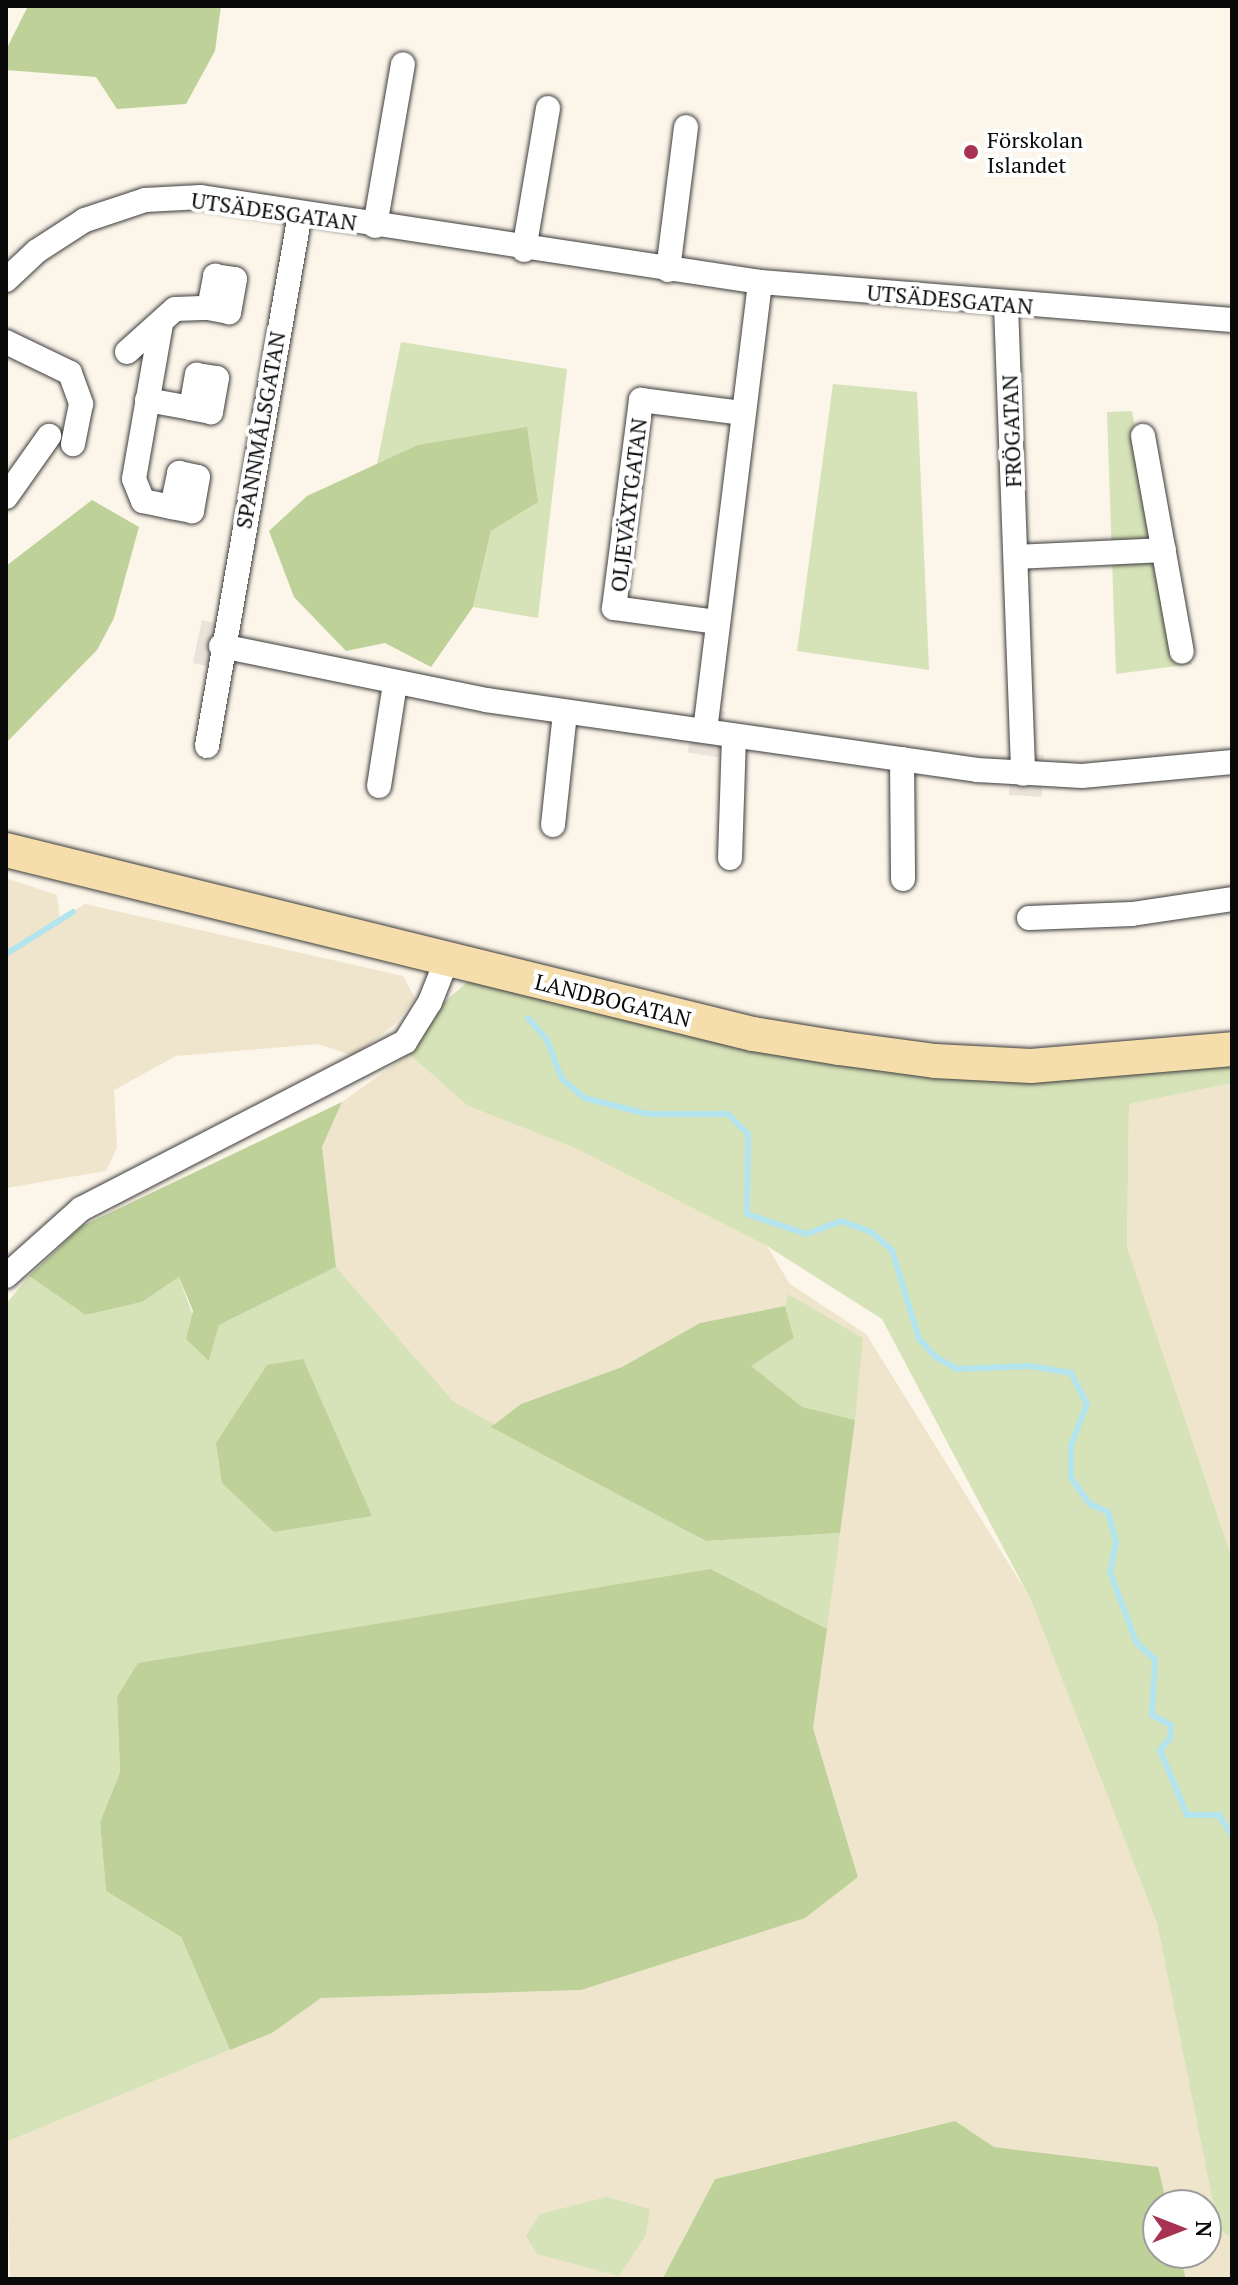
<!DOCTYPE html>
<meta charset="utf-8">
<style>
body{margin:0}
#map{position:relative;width:1238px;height:2285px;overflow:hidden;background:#fcf5e9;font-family:"PT Serif",serif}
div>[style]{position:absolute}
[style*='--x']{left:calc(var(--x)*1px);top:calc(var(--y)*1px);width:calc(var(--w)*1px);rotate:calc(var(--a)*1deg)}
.farmland>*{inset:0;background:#efe5cc}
.green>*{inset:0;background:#d6e2b7}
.forest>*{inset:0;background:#bdd199}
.plaza>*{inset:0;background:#eae3da;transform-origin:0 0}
.stream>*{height:6px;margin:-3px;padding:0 3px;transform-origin:3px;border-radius:3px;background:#b4e4ee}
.roads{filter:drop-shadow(0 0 2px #3d3d3d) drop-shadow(0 0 2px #3d3d3d)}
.street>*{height:24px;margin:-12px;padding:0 12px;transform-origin:12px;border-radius:12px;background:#fff}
.secondary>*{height:34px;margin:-17px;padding:0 17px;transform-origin:17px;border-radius:17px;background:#f5deab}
.dots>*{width:22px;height:22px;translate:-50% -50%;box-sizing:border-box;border:4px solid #fff;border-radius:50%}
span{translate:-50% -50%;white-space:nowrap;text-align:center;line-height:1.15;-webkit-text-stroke:8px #fff;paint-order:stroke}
.poi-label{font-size:22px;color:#0a0a0a}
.left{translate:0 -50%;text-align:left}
.street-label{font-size:22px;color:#0a0a0a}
.frame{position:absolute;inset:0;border:8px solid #0a0a0a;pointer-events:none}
.north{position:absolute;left:1142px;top:2189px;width:80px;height:80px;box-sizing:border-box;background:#fff;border:2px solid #9d9d9d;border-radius:50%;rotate:90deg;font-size:22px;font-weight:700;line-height:32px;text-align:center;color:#0a0a0a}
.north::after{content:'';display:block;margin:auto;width:28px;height:36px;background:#a83350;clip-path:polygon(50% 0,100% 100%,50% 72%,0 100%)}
</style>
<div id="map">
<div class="farmland">
<div style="clip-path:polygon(6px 878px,57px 895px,60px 920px,85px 904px,403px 976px,415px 998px,395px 1024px,354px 1056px,318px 1044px,176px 1056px,114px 1090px,117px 1148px,106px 1171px,6px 1188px)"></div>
<div style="clip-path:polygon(409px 1054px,468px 1106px,577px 1149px,767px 1246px,790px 1284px,866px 1334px,1032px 1601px,1157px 1923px,1218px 2228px,1232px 2239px,1232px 2279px,1186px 2279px,1179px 2253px,1206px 2253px,1206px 2205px,1167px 2205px,1157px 2167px,994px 2147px,954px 2121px,715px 2179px,664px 2279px,10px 2279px,6px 2142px,272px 2033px,321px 1998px,581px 1990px,858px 1876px,813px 1728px,863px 1338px,788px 1295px,785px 1306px,700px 1323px,622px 1367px,521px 1404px,491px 1427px,454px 1402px,336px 1267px,322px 1147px,342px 1102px)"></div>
<div style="clip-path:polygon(1232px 1083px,1232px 1558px,1127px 1247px,1129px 1104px)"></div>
</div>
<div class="green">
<div style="clip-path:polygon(401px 342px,567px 369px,538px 618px,473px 607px,491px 531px,537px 502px,377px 464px)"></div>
<div style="clip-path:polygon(833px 384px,917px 392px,929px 670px,797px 651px)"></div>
<div style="clip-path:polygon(1132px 411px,1176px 659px,1190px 657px,1192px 664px,1116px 674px,1107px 412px)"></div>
<div style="clip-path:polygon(472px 978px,717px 1036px,1232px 1064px,1232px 1083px,1129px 1104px,1127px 1247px,1232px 1558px,1232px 2239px,1218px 2228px,1157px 1923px,1032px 1602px,882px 1319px,767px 1246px,577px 1149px,468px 1106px,409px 1054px,428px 1016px)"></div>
<div style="clip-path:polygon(336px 1267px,454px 1402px,706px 1541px,840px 1533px,827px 1629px,711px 1569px,117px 1697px,120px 1772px,100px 1822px,106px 1891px,181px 1937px,230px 2050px,6px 2142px,6px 1304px,29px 1276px,87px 1315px,142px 1302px,179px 1277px,209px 1361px,219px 1325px)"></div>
<div style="clip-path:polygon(788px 1294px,863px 1338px,855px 1420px,802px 1408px,750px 1366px,794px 1338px,785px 1306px)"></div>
<div style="clip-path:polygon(607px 2197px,650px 2209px,646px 2235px,619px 2276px,537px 2254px,526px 2236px,540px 2214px)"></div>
</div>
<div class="forest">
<div style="clip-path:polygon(28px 6px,221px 6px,215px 51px,186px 104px,117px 109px,96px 77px,6px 70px,6px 50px)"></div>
<div style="clip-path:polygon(527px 427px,538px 502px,491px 531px,473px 607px,431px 667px,385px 643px,346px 651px,294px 597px,269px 531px,307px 496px,418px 445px)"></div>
<div style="clip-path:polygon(92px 500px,139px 527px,114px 618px,97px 650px,6px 743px,6px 566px)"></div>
<div style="clip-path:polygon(342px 1102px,322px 1147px,336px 1267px,219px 1325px,209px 1361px,186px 1339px,193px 1311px,179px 1277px,142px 1302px,86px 1315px,29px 1276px,82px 1226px)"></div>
<div style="clip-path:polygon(785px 1306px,794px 1338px,751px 1366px,802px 1407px,855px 1420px,840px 1533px,706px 1541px,491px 1427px,521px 1404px,622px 1367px,700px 1323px)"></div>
<div style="clip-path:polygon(303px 1359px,372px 1516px,274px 1532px,222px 1483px,216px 1443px,267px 1365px)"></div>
<div style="clip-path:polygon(711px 1569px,827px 1629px,813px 1728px,858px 1877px,805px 1918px,581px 1990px,321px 1998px,272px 2033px,230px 2050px,181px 1937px,106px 1891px,100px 1822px,120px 1772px,117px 1697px,138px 1663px)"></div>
<div style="clip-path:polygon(955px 2121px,994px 2147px,1158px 2167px,1167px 2205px,1158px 2205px,1158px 2253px,1179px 2253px,1186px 2279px,663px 2278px,715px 2179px)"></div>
</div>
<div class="plaza">
<div style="left:202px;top:620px;width:44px;height:44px;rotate:12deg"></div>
<div style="left:695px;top:707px;width:31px;height:46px;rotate:9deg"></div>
<div style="left:1011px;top:753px;width:33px;height:42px;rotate:3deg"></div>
</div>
<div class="stream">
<div style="--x:6;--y:954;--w:79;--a:-32.1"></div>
<div style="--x:528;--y:1018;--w:29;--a:49"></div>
<div style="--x:547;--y:1040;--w:42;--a:69"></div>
<div style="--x:562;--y:1079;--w:30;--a:40"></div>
<div style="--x:585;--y:1098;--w:64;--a:14.5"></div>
<div style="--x:647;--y:1114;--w:81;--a:0"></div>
<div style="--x:728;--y:1114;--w:28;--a:45"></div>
<div style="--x:748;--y:1134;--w:80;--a:90.7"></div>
<div style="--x:747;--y:1214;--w:62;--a:18.7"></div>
<div style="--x:806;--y:1234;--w:37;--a:-20"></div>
<div style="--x:841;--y:1221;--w:32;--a:20"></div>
<div style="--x:871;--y:1232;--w:28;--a:41"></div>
<div style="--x:892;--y:1250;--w:93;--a:73.1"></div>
<div style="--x:919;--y:1339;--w:26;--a:47"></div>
<div style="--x:937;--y:1358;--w:24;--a:28"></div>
<div style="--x:958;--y:1369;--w:72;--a:-2.4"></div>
<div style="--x:1030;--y:1366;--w:42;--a:9.7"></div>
<div style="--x:1071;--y:1373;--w:35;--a:63"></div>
<div style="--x:1087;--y:1404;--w:44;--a:111.3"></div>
<div style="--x:1071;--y:1445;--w:33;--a:90"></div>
<div style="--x:1071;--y:1478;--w:32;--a:54"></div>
<div style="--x:1090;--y:1504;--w:20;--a:24"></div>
<div style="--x:1108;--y:1512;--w:31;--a:75"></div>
<div style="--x:1116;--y:1542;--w:31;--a:101"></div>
<div style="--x:1110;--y:1572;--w:75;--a:69.6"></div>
<div style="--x:1136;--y:1642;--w:26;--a:43"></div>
<div style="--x:1155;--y:1660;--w:55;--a:93.1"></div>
<div style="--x:1152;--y:1715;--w:21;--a:28"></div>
<div style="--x:1171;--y:1725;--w:13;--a:94"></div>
<div style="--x:1170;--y:1738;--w:16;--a:130"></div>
<div style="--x:1160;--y:1750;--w:70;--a:67.4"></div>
<div style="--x:1187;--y:1815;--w:32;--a:0"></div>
<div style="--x:1219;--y:1815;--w:25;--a:58"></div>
</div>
<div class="roads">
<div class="street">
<div style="--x:375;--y:226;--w:164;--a:-80.2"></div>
<div style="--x:524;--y:250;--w:144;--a:-80.4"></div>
<div style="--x:668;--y:270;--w:144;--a:-82.8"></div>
<div style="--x:215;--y:276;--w:20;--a:9"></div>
<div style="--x:235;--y:279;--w:34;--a:100"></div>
<div style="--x:229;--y:312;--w:20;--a:-169"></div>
<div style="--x:209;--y:308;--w:33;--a:-79"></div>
<div style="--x:6;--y:280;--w:42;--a:-43.1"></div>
<div style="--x:37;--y:251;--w:57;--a:-32.9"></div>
<div style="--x:85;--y:220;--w:63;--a:-18.4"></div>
<div style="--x:145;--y:200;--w:56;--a:-3.1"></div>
<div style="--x:201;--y:197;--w:565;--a:8.65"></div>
<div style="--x:760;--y:282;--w:474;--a:4.6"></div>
<div style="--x:1006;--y:305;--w:469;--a:87.9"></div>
<div style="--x:161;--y:324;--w:157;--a:99.9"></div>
<div style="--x:134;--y:479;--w:24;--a:68"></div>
<div style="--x:143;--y:501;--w:30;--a:12"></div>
<div style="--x:6;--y:342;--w:71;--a:25.8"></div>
<div style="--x:70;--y:373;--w:33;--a:70"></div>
<div style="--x:81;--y:404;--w:41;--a:101.3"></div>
<div style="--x:127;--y:352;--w:64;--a:-41.9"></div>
<div style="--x:175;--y:309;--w:34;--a:-2"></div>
<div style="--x:197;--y:375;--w:20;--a:9"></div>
<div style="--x:217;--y:378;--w:35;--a:100"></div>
<div style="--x:211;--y:412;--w:20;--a:-169"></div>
<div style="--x:191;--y:408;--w:34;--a:-80"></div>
<div style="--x:147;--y:400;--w:45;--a:10.3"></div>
<div style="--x:1143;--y:436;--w:219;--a:79.8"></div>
<div style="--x:179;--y:473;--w:19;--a:12"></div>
<div style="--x:198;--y:477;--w:35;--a:100"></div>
<div style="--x:192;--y:511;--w:20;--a:-169"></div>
<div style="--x:172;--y:507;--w:35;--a:-78"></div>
<div style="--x:6;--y:497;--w:75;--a:-54.8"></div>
<div style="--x:1016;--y:557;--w:148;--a:-2.7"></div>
<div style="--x:717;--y:622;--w:104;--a:-172.3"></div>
<div style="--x:614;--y:608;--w:210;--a:-82.6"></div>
<div style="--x:641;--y:400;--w:103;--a:7.3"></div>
<div style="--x:221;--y:646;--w:270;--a:11.5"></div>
<div style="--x:486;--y:700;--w:496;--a:8.1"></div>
<div style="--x:977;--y:770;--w:105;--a:3.3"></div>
<div style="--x:1082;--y:776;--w:151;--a:-5.3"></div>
<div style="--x:705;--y:731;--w:452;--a:-83"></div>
<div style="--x:207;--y:746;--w:540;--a:-80.08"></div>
<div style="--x:902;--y:759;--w:120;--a:89.5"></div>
<div style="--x:379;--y:786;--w:103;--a:-81.1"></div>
<div style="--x:553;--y:825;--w:113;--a:-83.9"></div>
<div style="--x:730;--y:858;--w:122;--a:-88.1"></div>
<div style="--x:1029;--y:918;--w:103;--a:-2.2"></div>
<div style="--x:1132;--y:914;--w:101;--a:-8.5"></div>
<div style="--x:6;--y:1276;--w:101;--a:-41.8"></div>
<div style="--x:81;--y:1209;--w:365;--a:-27.3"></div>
<div style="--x:405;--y:1042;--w:47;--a:-58"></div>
<div style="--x:430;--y:1002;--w:46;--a:-68.4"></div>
</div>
<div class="secondary">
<div style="--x:6;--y:850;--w:769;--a:13.84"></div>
<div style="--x:753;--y:1034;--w:87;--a:9.2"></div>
<div style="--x:839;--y:1048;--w:97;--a:7.7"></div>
<div style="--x:935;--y:1061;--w:96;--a:3"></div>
<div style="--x:1031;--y:1066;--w:202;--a:-4.8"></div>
</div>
</div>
<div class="dots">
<div style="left:971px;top:152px;background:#a83350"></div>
</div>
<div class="poi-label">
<span class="left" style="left:987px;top:152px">Förskolan<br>Islandet</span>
</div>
<div class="street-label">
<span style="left:274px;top:211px;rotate:8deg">UTSÄDESGATAN</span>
<span style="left:950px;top:299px;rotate:5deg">UTSÄDESGATAN</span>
<span style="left:260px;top:430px;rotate:-80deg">SPANNMÅLSGATAN</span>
<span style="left:1011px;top:431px;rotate:-92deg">FRÖGATAN</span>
<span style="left:628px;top:505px;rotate:-83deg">OLJEVÄXTGATAN</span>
<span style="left:613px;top:1000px;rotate:14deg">LANDBOGATAN</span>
</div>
<div class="frame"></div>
<div class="north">N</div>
</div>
